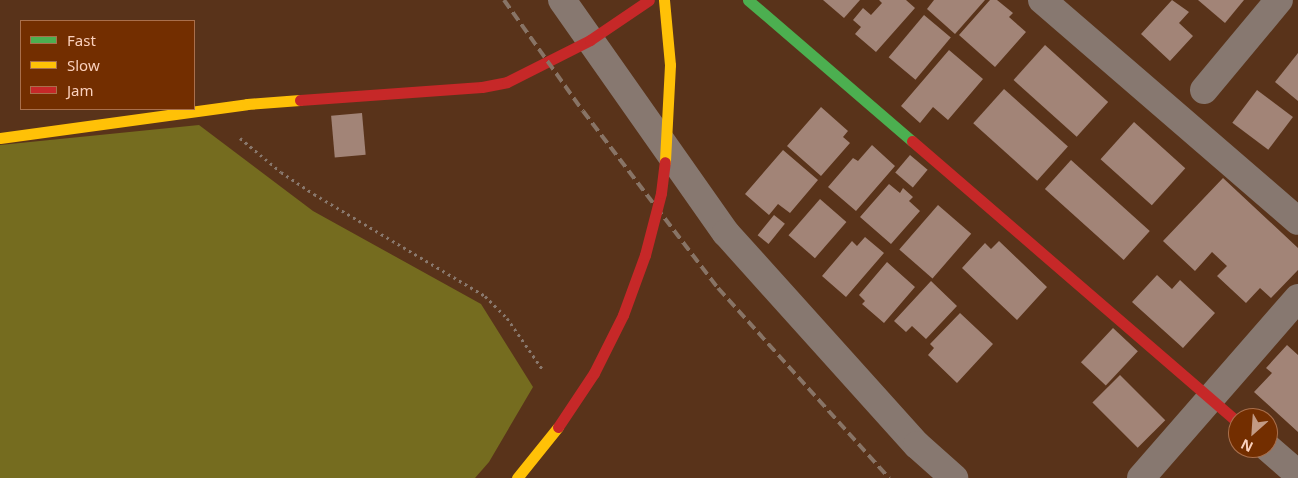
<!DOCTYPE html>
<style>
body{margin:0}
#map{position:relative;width:1298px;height:478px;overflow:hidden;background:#59331a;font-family:"Noto Sans",sans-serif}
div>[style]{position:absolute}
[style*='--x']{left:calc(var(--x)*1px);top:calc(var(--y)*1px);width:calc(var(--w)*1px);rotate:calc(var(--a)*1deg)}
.forest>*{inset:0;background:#756c1f}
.building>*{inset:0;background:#a28477;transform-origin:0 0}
.path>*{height:3px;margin-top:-1.5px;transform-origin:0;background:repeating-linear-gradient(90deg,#89786d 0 2.5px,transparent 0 6.5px)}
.street>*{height:28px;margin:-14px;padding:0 14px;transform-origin:14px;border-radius:14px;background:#877870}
.fast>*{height:11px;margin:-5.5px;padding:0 5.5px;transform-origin:5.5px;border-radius:5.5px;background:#4caf50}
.slow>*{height:11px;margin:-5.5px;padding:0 5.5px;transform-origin:5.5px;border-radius:5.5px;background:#ffc107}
.jam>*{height:11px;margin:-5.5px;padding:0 5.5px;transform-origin:5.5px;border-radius:5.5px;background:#c62828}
.rail>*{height:4px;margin-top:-2px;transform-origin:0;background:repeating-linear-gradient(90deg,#887466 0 10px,transparent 0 15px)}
.slow-bridge>*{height:11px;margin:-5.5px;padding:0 5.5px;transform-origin:5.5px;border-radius:5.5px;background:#ffc107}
.jam-bridge>*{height:11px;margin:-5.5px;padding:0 5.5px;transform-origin:5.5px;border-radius:5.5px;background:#c62828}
span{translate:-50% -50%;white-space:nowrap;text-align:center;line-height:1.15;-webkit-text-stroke:5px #732e00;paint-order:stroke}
.legend{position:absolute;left:20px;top:20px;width:175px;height:90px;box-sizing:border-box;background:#732e00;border:1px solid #a96f4c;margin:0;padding:6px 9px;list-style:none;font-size:15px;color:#fbd1bd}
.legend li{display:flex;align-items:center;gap:10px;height:25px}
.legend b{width:25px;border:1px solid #a96f4c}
.north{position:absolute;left:1228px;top:408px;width:50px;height:50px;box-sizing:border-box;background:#732e00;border:1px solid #a96f4c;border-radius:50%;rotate:206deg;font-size:14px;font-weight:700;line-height:20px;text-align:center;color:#fbd1bd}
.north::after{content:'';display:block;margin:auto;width:18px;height:22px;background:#c29a84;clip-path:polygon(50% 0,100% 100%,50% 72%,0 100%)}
</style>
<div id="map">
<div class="forest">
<div style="clip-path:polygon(199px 125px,313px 211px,481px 304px,533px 387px,489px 462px,475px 478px,0 478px,0 145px)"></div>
</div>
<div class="building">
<div style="clip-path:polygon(823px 0,860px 0,844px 18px)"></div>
<div style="clip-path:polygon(879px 0,906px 0,915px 8px,876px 52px,855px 34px,861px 27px,853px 20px,863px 8px,871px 15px,882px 3px)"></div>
<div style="clip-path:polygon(934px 0,985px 0,955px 34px,927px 9px)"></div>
<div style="clip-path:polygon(990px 0,997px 0,1013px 13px,1009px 17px,1026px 32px,995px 67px,959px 35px)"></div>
<div style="clip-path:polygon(1172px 0,1189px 12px,1179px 23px,1193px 36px,1170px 61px,1141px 34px)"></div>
<div style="clip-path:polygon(1198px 0,1244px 0,1225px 23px)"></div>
<div style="left:924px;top:15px;width:35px;height:55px;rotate:40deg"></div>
<div style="left:1045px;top:45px;width:85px;height:47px;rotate:42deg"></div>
<div style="clip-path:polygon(949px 50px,983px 79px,948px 120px,933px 107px,920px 123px,901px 106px)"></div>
<div style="clip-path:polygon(1298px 53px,1298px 101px,1275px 82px)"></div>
<div style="left:1004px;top:89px;width:86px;height:46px;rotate:42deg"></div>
<div style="left:1257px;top:90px;width:45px;height:41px;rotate:37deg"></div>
<div style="clip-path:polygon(821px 107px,848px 131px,843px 137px,850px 143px,821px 176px,787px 146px)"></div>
<div style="left:362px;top:113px;width:42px;height:31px;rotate:85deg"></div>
<div style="left:1134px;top:122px;width:69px;height:50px;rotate:42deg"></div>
<div style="clip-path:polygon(872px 145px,895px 166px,856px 211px,828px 187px,853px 158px,858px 161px)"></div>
<div style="clip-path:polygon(783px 150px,818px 180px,790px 213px,778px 204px,769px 215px,745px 194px)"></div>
<div style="left:910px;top:155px;width:23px;height:23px;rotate:40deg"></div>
<div style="left:1071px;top:160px;width:106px;height:39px;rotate:42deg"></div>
<div style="clip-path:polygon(1223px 178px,1298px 248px,1298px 270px,1271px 298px,1260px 288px,1246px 303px,1217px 276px,1227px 266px,1212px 252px,1195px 271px,1163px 241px)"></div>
<div style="clip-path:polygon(889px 184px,900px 193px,903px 188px,913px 197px,909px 201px,920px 211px,891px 244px,860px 217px)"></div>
<div style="left:820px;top:199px;width:35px;height:48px;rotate:41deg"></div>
<div style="left:938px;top:205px;width:44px;height:59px;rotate:41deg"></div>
<div style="left:774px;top:215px;width:14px;height:26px;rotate:39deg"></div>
<div style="clip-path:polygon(865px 237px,884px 253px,846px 297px,822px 276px,852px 241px,857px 246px)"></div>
<div style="clip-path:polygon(999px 241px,1047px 287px,1017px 320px,962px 268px,985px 243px,991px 249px)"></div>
<div style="clip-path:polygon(887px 262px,915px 287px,884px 323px,862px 304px,865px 301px,859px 295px)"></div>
<div style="clip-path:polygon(1157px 275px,1172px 289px,1180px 280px,1215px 313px,1183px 348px,1132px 302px)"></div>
<div style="clip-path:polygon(931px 281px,957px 306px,926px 339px,912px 326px,906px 332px,894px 321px)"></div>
<div style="clip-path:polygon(960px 313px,993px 344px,957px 383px,928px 355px,934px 348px,930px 344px)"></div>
<div style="left:1113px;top:328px;width:34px;height:47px;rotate:43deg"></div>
<div style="clip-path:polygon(1287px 345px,1298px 355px,1298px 432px,1254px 392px,1272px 373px,1266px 368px)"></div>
<div style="left:1120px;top:375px;width:64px;height:39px;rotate:45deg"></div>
</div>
<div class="path">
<div style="--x:240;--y:138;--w:53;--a:39.7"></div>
<div style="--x:281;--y:172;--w:40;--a:34"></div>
<div style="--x:314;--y:194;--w:199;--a:30.8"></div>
<div style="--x:485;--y:296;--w:31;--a:45"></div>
<div style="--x:507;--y:318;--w:63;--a:55.3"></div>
</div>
<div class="street">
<div style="--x:562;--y:0;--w:285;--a:54.9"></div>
<div style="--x:726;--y:233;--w:285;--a:48"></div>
<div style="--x:917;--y:445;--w:50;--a:41.7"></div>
<div style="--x:1042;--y:0;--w:338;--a:40.8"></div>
<div style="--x:1204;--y:90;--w:117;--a:-50.2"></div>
<div style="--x:1268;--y:448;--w:40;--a:41"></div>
<div style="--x:1141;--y:478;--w:239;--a:-48.9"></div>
</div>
<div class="fast">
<div style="--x:748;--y:0;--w:216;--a:40.7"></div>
</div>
<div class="slow">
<div style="--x:0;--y:138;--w:249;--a:-7.8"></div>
<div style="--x:247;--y:104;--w:53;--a:-4.3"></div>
<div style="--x:517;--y:478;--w:65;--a:-51.2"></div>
</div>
<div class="jam">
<div style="--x:300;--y:100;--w:182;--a:-4.1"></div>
<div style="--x:482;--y:87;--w:25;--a:-11"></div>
<div style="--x:507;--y:82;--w:93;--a:-26.8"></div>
<div style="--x:590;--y:40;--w:71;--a:-34.1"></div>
<div style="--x:912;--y:141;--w:430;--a:40.8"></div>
</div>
<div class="rail">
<div style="--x:504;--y:0;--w:136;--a:54.6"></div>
<div style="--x:583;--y:111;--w:223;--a:52.7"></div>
<div style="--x:718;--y:288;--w:256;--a:48"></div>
</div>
<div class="slow-bridge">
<div style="--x:664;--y:0;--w:65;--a:84.7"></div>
<div style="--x:670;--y:65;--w:97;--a:93"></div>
</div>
<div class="jam-bridge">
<div style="--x:558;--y:427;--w:65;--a:-56.3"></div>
<div style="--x:594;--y:373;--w:65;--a:-63.4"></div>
<div style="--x:623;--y:315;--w:64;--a:-69.9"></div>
<div style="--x:645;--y:255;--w:64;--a:-75.5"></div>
<div style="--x:661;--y:193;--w:31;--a:-83"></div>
</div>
<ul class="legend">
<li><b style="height:6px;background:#4caf50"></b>Fast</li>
<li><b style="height:6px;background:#ffc107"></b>Slow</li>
<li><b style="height:6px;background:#c62828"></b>Jam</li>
</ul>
<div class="north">N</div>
</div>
